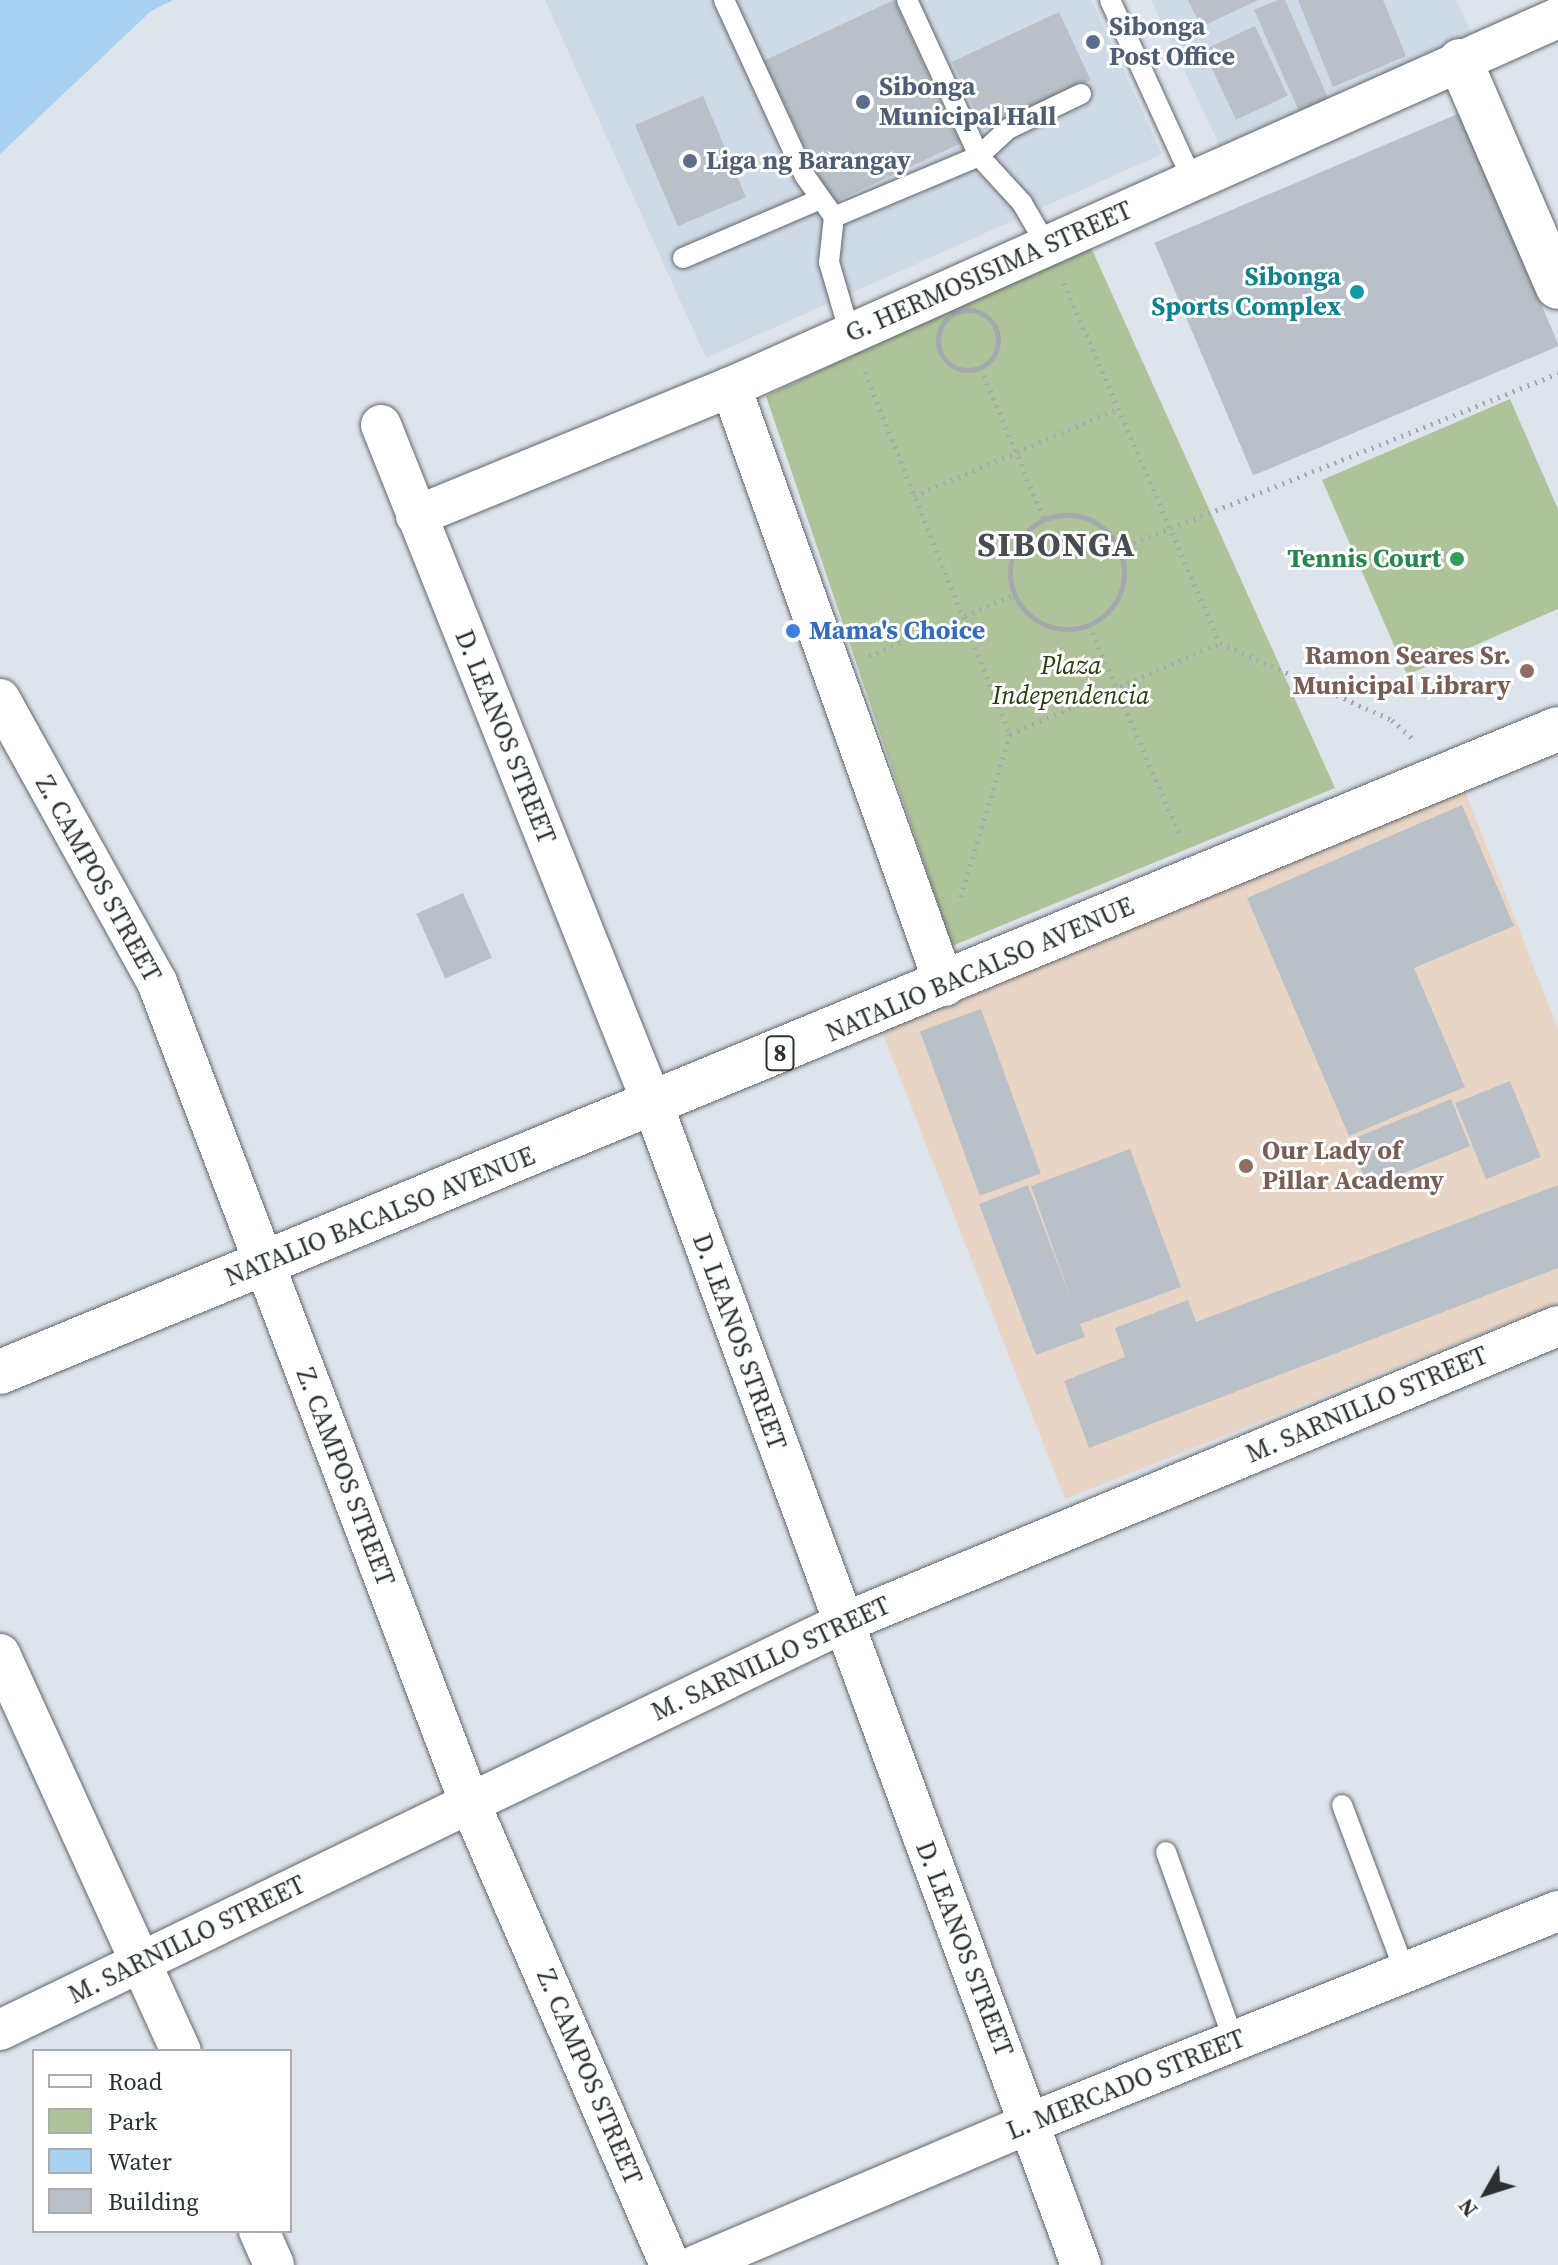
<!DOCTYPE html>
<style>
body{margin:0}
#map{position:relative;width:1558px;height:2265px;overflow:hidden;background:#dee4eb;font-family:"Source Serif 4",serif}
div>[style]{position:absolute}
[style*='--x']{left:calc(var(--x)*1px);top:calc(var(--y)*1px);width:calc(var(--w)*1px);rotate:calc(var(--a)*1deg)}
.built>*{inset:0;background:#cfdae7}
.education>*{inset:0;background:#e9d5c6}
.green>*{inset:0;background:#afc39a}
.water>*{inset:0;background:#a9d1f2}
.building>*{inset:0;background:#bac0c7;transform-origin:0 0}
.path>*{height:5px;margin-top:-2.5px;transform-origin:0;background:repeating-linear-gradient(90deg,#a4a9ae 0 2px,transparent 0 8px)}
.path>.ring{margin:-2.5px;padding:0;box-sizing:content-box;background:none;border:5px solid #a4a9ae;border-radius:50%}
.roads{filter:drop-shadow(0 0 2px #61666c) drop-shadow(0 0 2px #61666c)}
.service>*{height:20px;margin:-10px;padding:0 10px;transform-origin:10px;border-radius:10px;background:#fff}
.minor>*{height:40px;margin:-20px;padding:0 20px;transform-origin:20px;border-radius:20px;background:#fff}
.tertiary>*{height:44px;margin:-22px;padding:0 22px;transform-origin:22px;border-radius:22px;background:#fff}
.trunk>*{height:44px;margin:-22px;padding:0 22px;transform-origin:22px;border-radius:22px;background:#fff}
.dots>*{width:22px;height:22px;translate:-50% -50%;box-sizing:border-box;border:4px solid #fff;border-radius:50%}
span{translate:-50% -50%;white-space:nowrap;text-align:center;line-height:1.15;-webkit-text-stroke:6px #fff;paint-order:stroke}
.shield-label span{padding:2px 6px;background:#fff;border:2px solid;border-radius:6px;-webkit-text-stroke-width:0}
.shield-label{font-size:24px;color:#2d3032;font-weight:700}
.service-label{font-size:26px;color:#4e5e75;font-weight:700}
.left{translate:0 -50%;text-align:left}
.street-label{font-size:26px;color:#2d3032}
.culture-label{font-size:26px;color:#0d838f;font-weight:700}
.right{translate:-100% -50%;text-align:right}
.leisure-label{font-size:26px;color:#27864d;font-weight:700}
.shop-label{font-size:26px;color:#366cbe;font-weight:700}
.education-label{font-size:26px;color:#785e54;font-weight:700}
.park-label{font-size:26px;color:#2a3d0e;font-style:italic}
.district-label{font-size:34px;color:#474c51;font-weight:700;letter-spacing:2px}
.legend{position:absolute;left:32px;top:2049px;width:260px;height:184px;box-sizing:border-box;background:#fff;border:2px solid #abacad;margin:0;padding:10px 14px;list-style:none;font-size:24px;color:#2d3032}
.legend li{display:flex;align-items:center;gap:16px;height:40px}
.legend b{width:40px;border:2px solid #abacad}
.north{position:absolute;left:1446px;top:2153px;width:80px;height:80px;-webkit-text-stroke:6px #fff;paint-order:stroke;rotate:231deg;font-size:22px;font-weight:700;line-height:32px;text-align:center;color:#2d3032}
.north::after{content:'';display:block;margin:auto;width:28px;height:36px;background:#2d3032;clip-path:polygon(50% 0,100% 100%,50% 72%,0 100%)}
</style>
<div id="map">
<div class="built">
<div style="clip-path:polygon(545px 0,1091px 0,1162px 154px,706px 358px)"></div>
<div style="clip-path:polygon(1151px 0,1456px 0,1473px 36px,1220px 146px)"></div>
</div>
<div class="education">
<div style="clip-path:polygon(1465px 791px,1558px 1029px,1558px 1303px,1065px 1499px,879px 1024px)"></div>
</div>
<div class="green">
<div style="clip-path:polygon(1089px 243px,1335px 788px,952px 946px,766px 396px)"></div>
<div style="clip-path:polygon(1510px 399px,1558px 509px,1558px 609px,1407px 675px,1322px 480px)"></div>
</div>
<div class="water">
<div style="clip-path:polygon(0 0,173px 0,151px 11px,0 154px)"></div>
</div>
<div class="building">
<div style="left:894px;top:0;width:158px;height:143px;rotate:65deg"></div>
<div style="clip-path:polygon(1188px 0,1258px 0,1201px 27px)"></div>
<div style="clip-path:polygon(1278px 0,1285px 0,1328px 98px,1299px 111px,1254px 10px)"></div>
<div style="clip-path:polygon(1298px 0,1383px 0,1406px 56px,1333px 87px)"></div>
<div style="left:1059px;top:12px;width:75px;height:118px;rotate:65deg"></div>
<div style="left:1255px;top:26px;width:77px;height:57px;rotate:65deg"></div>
<div style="left:703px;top:96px;width:110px;height:74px;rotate:67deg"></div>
<div style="left:1460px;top:113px;width:253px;height:332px;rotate:67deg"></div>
<div style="clip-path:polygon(1462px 805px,1514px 926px,1414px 968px,1465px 1087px,1349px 1136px,1247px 898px)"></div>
<div style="left:463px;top:893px;width:71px;height:51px;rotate:66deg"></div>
<div style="left:981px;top:1009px;width:175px;height:65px;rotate:70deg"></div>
<div style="left:1510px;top:1081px;width:82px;height:59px;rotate:68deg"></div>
<div style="left:1451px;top:1099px;width:51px;height:110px;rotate:68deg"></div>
<div style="clip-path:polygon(1130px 1149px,1181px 1287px,1080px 1324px,1085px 1337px,1036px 1355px,979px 1204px,1028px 1185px,1071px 1299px,1031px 1186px)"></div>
<div style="clip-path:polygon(1558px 1185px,1558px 1268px,1089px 1448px,1064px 1381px,1125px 1357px,1115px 1328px,1188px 1300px,1196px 1322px)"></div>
</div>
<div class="path">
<div style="--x:1064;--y:283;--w:392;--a:66.6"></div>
<div style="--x:1220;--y:643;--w:188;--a:24.1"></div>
<div style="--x:1392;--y:720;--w:30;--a:42"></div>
<div class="ring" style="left:938px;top:310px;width:55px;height:55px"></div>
<div style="--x:981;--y:368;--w:164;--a:67.4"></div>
<div style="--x:865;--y:372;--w:390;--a:68.2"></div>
<div style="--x:1010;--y:734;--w:176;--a:106.9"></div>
<div style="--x:914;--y:496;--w:223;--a:-23.2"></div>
<div class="ring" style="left:1010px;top:515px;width:109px;height:109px"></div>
<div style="--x:1119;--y:549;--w:473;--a:-21.8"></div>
<div style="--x:1089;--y:625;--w:232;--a:66.6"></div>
<div style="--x:869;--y:656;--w:157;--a:-22.8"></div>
<div style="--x:1010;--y:734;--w:229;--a:-23.4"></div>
</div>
<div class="roads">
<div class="service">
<div style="--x:724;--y:0;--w:194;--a:65.3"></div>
<div style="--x:805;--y:176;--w:50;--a:54.7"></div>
<div style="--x:907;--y:0;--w:172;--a:65.2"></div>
<div style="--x:979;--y:156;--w:40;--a:-43"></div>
<div style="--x:1008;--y:129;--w:81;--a:-25.6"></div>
<div style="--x:1110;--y:0;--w:199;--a:65.4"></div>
<div style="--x:683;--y:258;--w:147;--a:-23.2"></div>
<div style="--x:850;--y:334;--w:75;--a:-106.3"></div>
<div style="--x:829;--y:262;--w:45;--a:-83.7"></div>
<div style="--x:834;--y:217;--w:157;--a:-22.8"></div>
<div style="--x:979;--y:156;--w:64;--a:47.5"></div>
<div style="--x:1022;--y:203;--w:50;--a:59.8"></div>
<div style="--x:1342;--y:1805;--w:178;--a:69.3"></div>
<div style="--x:1166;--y:1852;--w:201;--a:70.2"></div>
</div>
<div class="minor">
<div style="--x:731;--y:387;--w:636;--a:70.34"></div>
<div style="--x:381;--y:425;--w:732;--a:68.2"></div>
<div style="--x:653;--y:1105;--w:1236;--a:69.75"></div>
<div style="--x:416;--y:516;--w:340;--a:-22.3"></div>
<div style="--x:731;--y:387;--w:906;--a:-24.05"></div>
<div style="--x:0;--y:699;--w:324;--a:61"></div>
<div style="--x:157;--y:982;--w:876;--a:69.15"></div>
<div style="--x:469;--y:1801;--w:506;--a:66.58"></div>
<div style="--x:0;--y:1654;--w:436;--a:65.5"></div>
<div style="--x:0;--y:2030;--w:934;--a:-25.77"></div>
<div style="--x:841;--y:1624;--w:776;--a:-22.57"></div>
<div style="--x:259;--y:2231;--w:37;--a:66"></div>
<div style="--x:696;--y:2265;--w:363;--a:-23"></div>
<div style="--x:1030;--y:2123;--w:569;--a:-21.88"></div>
</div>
<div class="tertiary">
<div style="--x:1460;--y:61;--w:246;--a:66.6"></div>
</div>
<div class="trunk">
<div style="--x:0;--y:1372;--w:1685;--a:-22.43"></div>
</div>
</div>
<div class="dots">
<div style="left:1093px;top:42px;background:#5c6f8a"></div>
<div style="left:863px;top:102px;background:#5c6f8a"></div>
<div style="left:690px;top:161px;background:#5c6f8a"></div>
<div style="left:1357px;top:292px;background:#0f9aa8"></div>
<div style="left:1457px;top:559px;background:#2e9e5b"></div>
<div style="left:793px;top:631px;background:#3f7fe0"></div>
<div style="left:1527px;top:671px;background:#8d6e63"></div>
<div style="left:1246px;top:1166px;background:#8d6e63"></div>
</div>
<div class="shield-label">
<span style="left:780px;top:1053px">8</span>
</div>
<div class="service-label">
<span class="left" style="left:1109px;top:42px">Sibonga<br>Post Office</span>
<span class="left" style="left:879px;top:102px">Sibonga<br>Municipal Hall</span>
<span class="left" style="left:706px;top:161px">Liga ng Barangay</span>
</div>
<div class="street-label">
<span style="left:989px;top:272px;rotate:-24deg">G. HERMOSISIMA STREET</span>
<span style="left:505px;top:737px;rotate:68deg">D. LEANOS STREET</span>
<span style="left:98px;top:879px;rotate:61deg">Z. CAMPOS STREET</span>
<span style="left:980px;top:970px;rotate:-23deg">NATALIO BACALSO AVENUE</span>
<span style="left:380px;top:1217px;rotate:-22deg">NATALIO BACALSO AVENUE</span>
<span style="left:739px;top:1342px;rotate:70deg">D. LEANOS STREET</span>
<span style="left:1367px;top:1405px;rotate:-23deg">M. SARNILLO STREET</span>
<span style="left:345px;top:1477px;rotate:69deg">Z. CAMPOS STREET</span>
<span style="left:771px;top:1659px;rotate:-25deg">M. SARNILLO STREET</span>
<span style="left:187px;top:1940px;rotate:-26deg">M. SARNILLO STREET</span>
<span style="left:964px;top:1949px;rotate:69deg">D. LEANOS STREET</span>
<span style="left:589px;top:2077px;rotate:67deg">Z. CAMPOS STREET</span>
<span style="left:1126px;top:2085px;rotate:-22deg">L. MERCADO STREET</span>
</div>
<div class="culture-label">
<span class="right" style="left:1341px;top:292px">Sibonga<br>Sports Complex</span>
</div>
<div class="leisure-label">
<span class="right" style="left:1441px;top:559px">Tennis Court</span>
</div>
<div class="shop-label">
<span class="left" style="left:809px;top:631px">Mama's Choice</span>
</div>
<div class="education-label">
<span class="right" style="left:1511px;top:671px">Ramon Seares Sr.<br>Municipal Library</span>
<span class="left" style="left:1262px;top:1166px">Our Lady of<br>Pillar Academy</span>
</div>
<div class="park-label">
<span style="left:1071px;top:681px">Plaza<br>Independencia</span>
</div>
<div class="district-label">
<span style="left:1057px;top:545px">SIBONGA</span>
</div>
<ul class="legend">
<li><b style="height:10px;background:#fff"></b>Road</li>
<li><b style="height:22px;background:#afc39a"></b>Park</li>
<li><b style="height:22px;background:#a9d1f2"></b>Water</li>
<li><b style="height:22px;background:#bac0c7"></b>Building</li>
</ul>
<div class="north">N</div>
</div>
